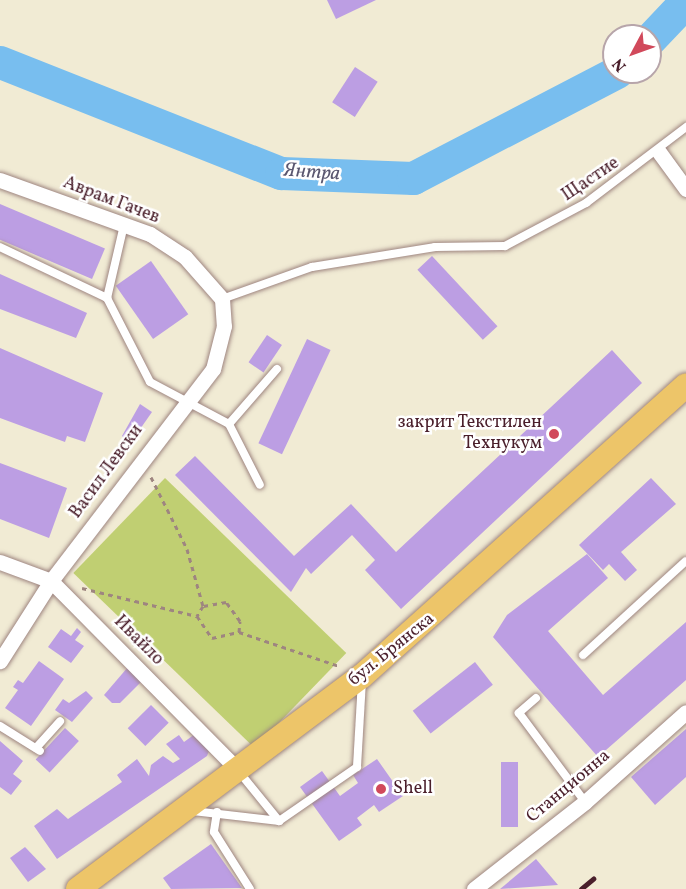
<!DOCTYPE html>
<meta charset="utf-8">
<style>
body{margin:0}
#map{position:relative;width:686px;height:889px;overflow:hidden;background:#f1ebd4;font-family:Vollkorn,serif}
div>[style]{position:absolute}
[style*='--x']{left:calc(var(--x)*1px);top:calc(var(--y)*1px);width:calc(var(--w)*1px);rotate:calc(var(--a)*1deg)}
.green>*{inset:0;background:#c0cf72;transform-origin:0 0}
.river>*{height:33px;margin:-16.5px;padding:0 16.5px;transform-origin:16.5px;border-radius:16.5px;background:#78beef}
.building>*{inset:0;background:#bc9ee3;transform-origin:0 0}
.path>*{height:3px;margin-top:-1.5px;transform-origin:0;background:repeating-linear-gradient(90deg,#9e8580 0 4.5px,transparent 0 9px)}
.roads{filter:drop-shadow(0 0 2px #9e8580) drop-shadow(0 0 2px #9e8580)}
.service>*{height:8px;margin:-4px;padding:0 4px;transform-origin:4px;border-radius:4px;background:#fff}
.minor>*{height:15px;margin:-7.5px;padding:0 7.5px;transform-origin:7.5px;border-radius:7.5px;background:#fff}
.primary>*{height:24px;margin:-12px;padding:0 12px;transform-origin:12px;border-radius:12px;background:#edc569}
.rail>*{height:4.5px;margin:-2.25px;padding:0 2.25px;transform-origin:2.25px;border-radius:2.25px;background:#4a1f2b}
.dots>*{width:16px;height:16px;translate:-50% -50%;box-sizing:border-box;border:3px solid #fff;border-radius:50%}
span{translate:-50% -50%;white-space:nowrap;text-align:center;line-height:1.15;-webkit-text-stroke:5px #fff;paint-order:stroke}
.street-label{font-size:18px;color:#4a1f2b}
.poi-label{font-size:18px;color:#4a1f2b}
.right{translate:-100% -50%;text-align:right}
.left{translate:0 -50%;text-align:left}
.water-label{font-size:20px;color:#5a5770;font-style:italic}
.north{position:absolute;left:602px;top:24px;width:60px;height:60px;box-sizing:border-box;background:#fff;border:2px solid #b7a5aa;border-radius:50%;rotate:229deg;font-size:16px;font-weight:700;line-height:24px;text-align:center;color:#4a1f2b}
.north::after{content:'';display:block;margin:auto;width:21px;height:27px;background:#d1495b;clip-path:polygon(50% 0,100% 100%,50% 72%,0 100%)}
</style>
<div id="map">
<div class="green">
<div style="left:165px;top:478px;width:252px;height:132px;rotate:44deg"></div>
</div>
<div class="river">
<div style="--x:650;--y:39;--w:52;--a:-46.5"></div>
<div style="--x:0;--y:62;--w:302;--a:21.6"></div>
<div style="--x:281;--y:173;--w:132;--a:2.2"></div>
<div style="--x:413;--y:178;--w:230;--a:-27.5"></div>
</div>
<div class="building">
<div style="clip-path:polygon(327px 0,376px 0,336px 19px)"></div>
<div style="left:355px;top:67px;width:27px;height:42px;rotate:33deg"></div>
<div style="left:0;top:204px;width:114px;height:33px;rotate:23deg"></div>
<div style="left:432px;top:256px;width:96px;height:20px;rotate:47deg"></div>
<div style="left:151px;top:261px;width:65px;height:43px;rotate:55deg"></div>
<div style="clip-path:polygon(0 274px,87px 313px,76px 338px,0 309px)"></div>
<div style="left:267px;top:335px;width:18px;height:33px;rotate:34deg"></div>
<div style="left:307px;top:339px;width:26px;height:115px;rotate:25deg"></div>
<div style="clip-path:polygon(0 348px,103px 393px,85px 442px,67px 436px,65px 442px,0 418px)"></div>
<div style="clip-path:polygon(612px 350px,642px 383px,401px 609px,365px 570px,375px 560px,352px 535px,311px 574px,306px 568px,291px 592px,175px 475px,195px 456px,294px 556px,351px 504px,396px 552px)"></div>
<div style="clip-path:polygon(140px 404px,152px 412px,129px 445px,122px 436px)"></div>
<div style="clip-path:polygon(0 463px,67px 488px,49px 538px,0 519px)"></div>
<div style="clip-path:polygon(651px 478px,676px 504px,621px 552px,637px 570px,625px 581px,609px 564px,603px 570px,579px 545px)"></div>
<div style="clip-path:polygon(587px 554px,608px 578px,548px 631px,603px 695px,686px 622px,686px 680px,598px 757px,493px 637px,507px 615px)"></div>
<div style="clip-path:polygon(77px 628px,81px 632px,75px 640px,84px 646px,71px 663px,48px 647px,61px 629px,71px 636px)"></div>
<div style="clip-path:polygon(39px 661px,64px 679px,31px 726px,5px 708px,18px 690px,13px 687px,18px 680px,23px 683px)"></div>
<div style="left:475px;top:662px;width:29px;height:79px;rotate:52deg"></div>
<div style="clip-path:polygon(128px 667px,142px 681px,120px 703px,112px 703px,104px 695px)"></div>
<div style="clip-path:polygon(86px 691px,93px 698px,72px 722px,55px 710px,63px 699px,69px 703px)"></div>
<div style="left:151px;top:705px;width:25px;height:33px;rotate:45deg"></div>
<div style="left:65px;top:728px;width:19px;height:43px;rotate:43deg"></div>
<div style="clip-path:polygon(686px 729px,686px 777px,655px 805px,631px 777px)"></div>
<div style="clip-path:polygon(195px 734px,209px 751px,207px 756px,57px 859px,34px 826px,57px 809px,68px 819px,122px 782px,117px 775px,137px 759px,149px 776px,151px 765px,163px 756px,173px 763px,180px 759px,166px 744px,179px 735px,184px 742px)"></div>
<div style="clip-path:polygon(0 741px,23px 761px,13px 774px,22px 781px,11px 795px,0 787px)"></div>
<div style="clip-path:polygon(377px 759px,403px 796px,379px 812px,374px 805px,357px 818px,362px 825px,339px 841px,300px 787px,322px 771px,340px 796px,358px 783px,353px 775px)"></div>
<div style="left:518px;top:762px;width:65px;height:17px;rotate:90deg"></div>
<div style="clip-path:polygon(211px 844px,242px 888px,171px 889px,163px 878px)"></div>
<div style="clip-path:polygon(25px 847px,46px 869px,28px 882px,10px 858px)"></div>
<div style="clip-path:polygon(536px 859px,558px 885px,500px 889px)"></div>
</div>
<div class="path">
<div style="--x:151;--y:477;--w:80;--a:63.4"></div>
<div style="--x:187;--y:549;--w:59;--a:74.3"></div>
<div style="--x:82;--y:588;--w:118;--a:13.7"></div>
<div style="--x:239;--y:632;--w:11;--a:-85"></div>
<div style="--x:240;--y:621;--w:24;--a:-126"></div>
<div style="--x:226;--y:602;--w:23;--a:170"></div>
<div style="--x:203;--y:606;--w:12;--a:121"></div>
<div style="--x:197;--y:616;--w:27;--a:56"></div>
<div style="--x:212;--y:638;--w:28;--a:-13"></div>
<div style="--x:239;--y:632;--w:106;--a:18.8"></div>
</div>
<div class="roads">
<div class="service">
<div style="--x:0;--y:247;--w:119;--a:25.5"></div>
<div style="--x:107;--y:298;--w:94;--a:62.9"></div>
<div style="--x:150;--y:382;--w:89;--a:28"></div>
<div style="--x:229;--y:424;--w:68;--a:63.1"></div>
<div style="--x:107;--y:298;--w:75;--a:-76.9"></div>
<div style="--x:222;--y:299;--w:96;--a:-19.6"></div>
<div style="--x:312;--y:267;--w:125;--a:-9.2"></div>
<div style="--x:435;--y:247;--w:70;--a:-0.8"></div>
<div style="--x:505;--y:246;--w:92;--a:-28"></div>
<div style="--x:586;--y:203;--w:126;--a:-37.2"></div>
<div style="--x:229;--y:424;--w:73;--a:-48.9"></div>
<div style="--x:583;--y:655;--w:139;--a:-42.4"></div>
<div style="--x:536;--y:698;--w:23;--a:139"></div>
<div style="--x:519;--y:713;--w:111;--a:53.4"></div>
<div style="--x:0;--y:726;--w:47;--a:32"></div>
<div style="--x:36;--y:748;--w:36;--a:-48"></div>
<div style="--x:240;--y:773;--w:62;--a:50.9"></div>
<div style="--x:279;--y:821;--w:95;--a:-34.7"></div>
<div style="--x:357;--y:767;--w:86;--a:-86.7"></div>
<div style="--x:193;--y:811;--w:87;--a:6.6"></div>
<div style="--x:217;--y:812;--w:20;--a:99"></div>
<div style="--x:214;--y:832;--w:67;--a:57.7"></div>
</div>
<div class="minor">
<div style="--x:659;--y:152;--w:46;--a:53.9"></div>
<div style="--x:0;--y:180;--w:159;--a:19.8"></div>
<div style="--x:150;--y:234;--w:42;--a:33.3"></div>
<div style="--x:185;--y:257;--w:56;--a:48.6"></div>
<div style="--x:222;--y:299;--w:27;--a:86"></div>
<div style="--x:224;--y:326;--w:44;--a:104.3"></div>
<div style="--x:213;--y:369;--w:267;--a:127.4"></div>
<div style="--x:51;--y:581;--w:95;--a:122.5"></div>
<div style="--x:0;--y:562;--w:54;--a:20.4"></div>
<div style="--x:51;--y:581;--w:262;--a:45.3"></div>
<div style="--x:474;--y:889;--w:141;--a:-38.1"></div>
<div style="--x:585;--y:802;--w:135;--a:-41.7"></div>
</div>
<div class="primary">
<div style="--x:78;--y:889;--w:355;--a:-36.9"></div>
<div style="--x:362;--y:676;--w:435;--a:-41.9"></div>
</div>
</div>
<div class="rail">
<div style="--x:581;--y:889;--w:16;--a:-40"></div>
</div>
<div class="dots">
<div style="left:554px;top:434px;background:#d1495b"></div>
<div style="left:381px;top:789px;background:#d1495b"></div>
</div>
<div class="street-label">
<span style="left:591px;top:180px;rotate:-34deg">Щастие</span>
<span style="left:111px;top:201px;rotate:21deg">Аврам Гачев</span>
<span style="left:107px;top:472px;rotate:-54deg">Васил Левски</span>
<span style="left:138px;top:641px;rotate:45deg">Ивайло</span>
<span style="left:392px;top:650px;rotate:-39deg">бул. Брянска</span>
<span style="left:569px;top:787px;rotate:-40deg">Станционна</span>
</div>
<div class="poi-label">
<span class="right" style="left:542px;top:434px">закрит Текстилен<br>Технукум</span>
<span class="left" style="left:393px;top:789px">Shell</span>
</div>
<div class="water-label">
<span style="left:312px;top:173px;rotate:4deg">Янтра</span>
</div>
<div class="north">N</div>
</div>
